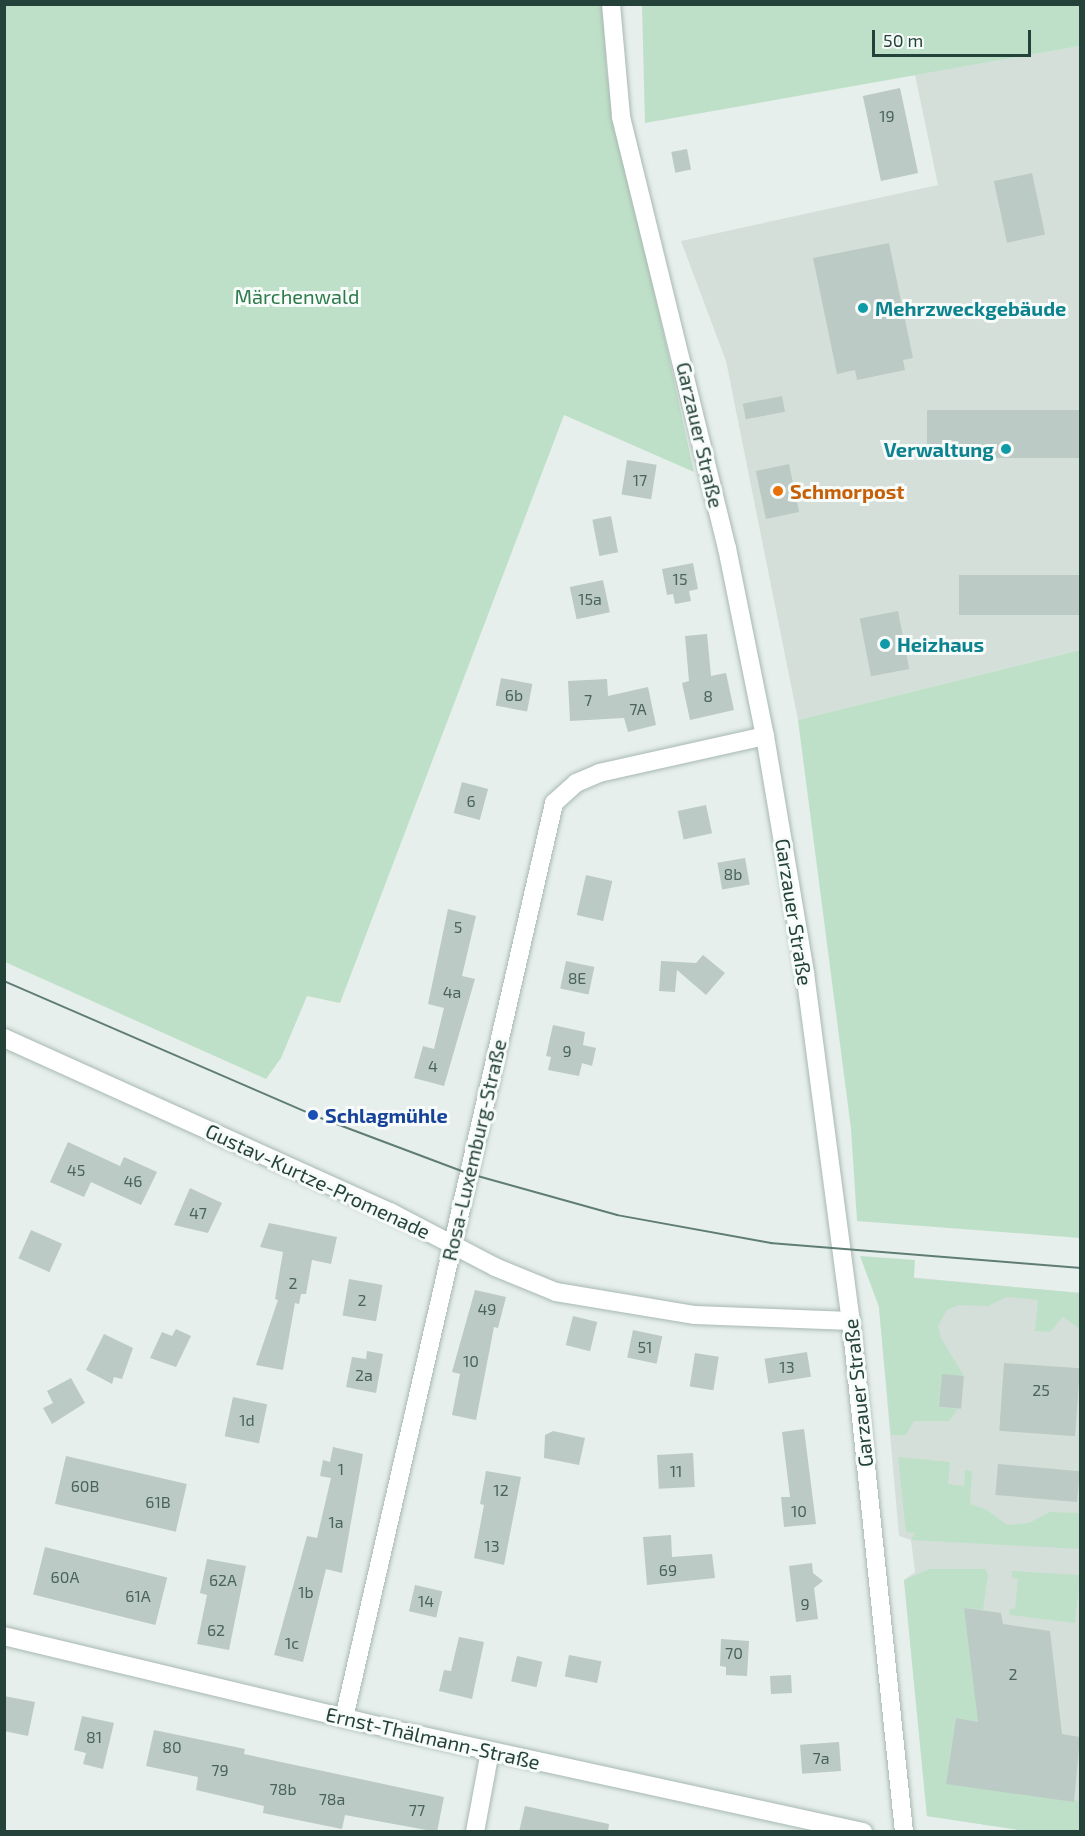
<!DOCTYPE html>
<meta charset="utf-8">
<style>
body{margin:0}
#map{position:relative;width:1085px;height:1836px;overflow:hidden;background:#e6efeb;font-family:"Exo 2",sans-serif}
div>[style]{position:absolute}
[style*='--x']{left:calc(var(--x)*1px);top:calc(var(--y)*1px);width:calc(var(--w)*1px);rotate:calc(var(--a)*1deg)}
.built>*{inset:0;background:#d4dfda}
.green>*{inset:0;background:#bfe0c8}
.building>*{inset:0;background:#bbcac4;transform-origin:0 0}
.roads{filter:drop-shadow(0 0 2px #a8b8b2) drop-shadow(0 0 2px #a8b8b2)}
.minor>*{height:18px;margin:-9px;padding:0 9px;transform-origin:9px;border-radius:9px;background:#fff}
.tertiary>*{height:18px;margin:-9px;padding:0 9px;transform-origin:9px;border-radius:9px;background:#fff}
.secondary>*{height:18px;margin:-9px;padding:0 9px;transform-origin:9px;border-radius:9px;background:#fff}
.tram>*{height:1.5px;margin:-0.75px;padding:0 0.75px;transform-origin:0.75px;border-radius:0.75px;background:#5f7d75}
.dots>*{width:16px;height:16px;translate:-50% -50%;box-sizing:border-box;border:3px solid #f7fbf9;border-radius:50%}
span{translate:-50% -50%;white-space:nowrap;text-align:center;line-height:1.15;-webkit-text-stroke:6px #f7fbf9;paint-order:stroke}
.number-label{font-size:16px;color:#4a645c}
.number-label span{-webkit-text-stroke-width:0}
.park-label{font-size:20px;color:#2d7a4b}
.culture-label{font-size:20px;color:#0d838f;font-weight:700}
.left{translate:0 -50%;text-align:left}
.right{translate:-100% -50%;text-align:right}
.street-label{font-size:20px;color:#24423a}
.food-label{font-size:20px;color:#c56008;font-weight:700}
.transit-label{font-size:20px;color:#164399;font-weight:700}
.frame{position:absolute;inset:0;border:6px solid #24423a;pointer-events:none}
.scale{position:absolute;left:872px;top:30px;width:159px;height:27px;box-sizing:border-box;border:3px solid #24423a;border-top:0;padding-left:8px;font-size:18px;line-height:21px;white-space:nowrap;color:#24423a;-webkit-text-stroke:4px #f7fbf9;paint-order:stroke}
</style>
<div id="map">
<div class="built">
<div style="clip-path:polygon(1080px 46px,1080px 650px,798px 720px,726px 361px,681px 241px,938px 185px,915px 75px)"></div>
<div style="clip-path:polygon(876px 1274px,1080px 1293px,1080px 1831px,1026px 1831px,927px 1816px,904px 1580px,915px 1572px,911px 1540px,899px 1536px)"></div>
</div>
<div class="green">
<div style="clip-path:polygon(5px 5px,603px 5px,607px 75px,694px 472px,564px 415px,340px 1003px,307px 996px,281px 1058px,266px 1079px,5px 962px)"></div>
<div style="clip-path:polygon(642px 5px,1080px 5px,1080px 46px,645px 123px)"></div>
<div style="clip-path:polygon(1080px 650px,1080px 1238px,857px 1221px,851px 1129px,798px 720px)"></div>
<div style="clip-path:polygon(860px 1256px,915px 1260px,914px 1278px,1080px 1293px,1080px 1329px,1063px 1317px,1050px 1332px,1035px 1331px,1038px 1300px,1007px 1297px,988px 1306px,959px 1305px,947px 1310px,938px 1326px,941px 1338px,964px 1376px,942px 1375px,940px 1407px,958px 1409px,949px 1421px,914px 1421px,906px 1435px,891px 1435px,879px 1307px)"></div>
<div style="clip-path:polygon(898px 1457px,950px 1462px,948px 1484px,964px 1486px,965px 1470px,972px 1471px,970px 1504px,987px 1510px,1007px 1525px,1029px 1523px,1050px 1512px,1080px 1513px,1080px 1549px,911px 1540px,915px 1533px,906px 1532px)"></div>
<div style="clip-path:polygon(930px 1569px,986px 1569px,988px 1575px,983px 1610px,965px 1608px,978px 1722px,956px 1718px,946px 1783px,1080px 1801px,1080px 1831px,1026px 1831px,927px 1816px,904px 1580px)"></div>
<div style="clip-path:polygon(1012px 1571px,1080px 1575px,1075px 1623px,1010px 1615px,1009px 1609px,1015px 1609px,1018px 1579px,1012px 1578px)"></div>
</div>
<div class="building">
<div style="left:900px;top:88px;width:87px;height:38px;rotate:78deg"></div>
<div style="left:687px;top:149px;width:21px;height:16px;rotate:79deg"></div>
<div style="left:1032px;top:173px;width:63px;height:39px;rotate:78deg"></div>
<div style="clip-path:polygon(889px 243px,913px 358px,903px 360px,905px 370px,857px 380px,855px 370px,837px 374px,813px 258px)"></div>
<div style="left:782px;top:396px;width:16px;height:40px;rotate:79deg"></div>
<div style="left:1080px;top:410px;width:48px;height:153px;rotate:90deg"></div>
<div style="left:627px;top:460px;width:30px;height:35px;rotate:9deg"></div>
<div style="left:789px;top:464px;width:49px;height:34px;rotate:78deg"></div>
<div style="left:611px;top:516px;width:37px;height:19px;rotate:79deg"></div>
<div style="clip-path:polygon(693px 563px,698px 589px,689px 591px,691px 601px,675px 604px,673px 594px,667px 595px,662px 569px)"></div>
<div style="left:1080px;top:575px;width:40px;height:121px;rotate:90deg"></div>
<div style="left:603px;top:580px;width:33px;height:34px;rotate:78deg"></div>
<div style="left:898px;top:611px;width:59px;height:39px;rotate:79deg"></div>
<div style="clip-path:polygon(707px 634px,711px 676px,726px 673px,734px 710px,690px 720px,682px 683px,689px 681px,685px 636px)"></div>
<div style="left:501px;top:678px;width:32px;height:28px;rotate:11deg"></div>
<div style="clip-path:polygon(607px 679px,608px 696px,648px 687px,656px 725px,628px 732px,624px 718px,570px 721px,568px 681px)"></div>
<div style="left:462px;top:782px;width:27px;height:32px;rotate:15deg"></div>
<div style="left:706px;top:805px;width:29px;height:29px;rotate:78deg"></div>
<div style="left:745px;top:858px;width:27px;height:28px;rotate:80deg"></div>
<div style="left:586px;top:875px;width:27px;height:41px;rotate:13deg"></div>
<div style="clip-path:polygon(448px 909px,476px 916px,462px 976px,475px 979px,444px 1086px,414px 1078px,423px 1046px,434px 1049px,444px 1008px,428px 1004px)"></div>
<div style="clip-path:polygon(703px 955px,725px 973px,706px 995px,677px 970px,675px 992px,659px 991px,661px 961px,696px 963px)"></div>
<div style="left:566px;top:961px;width:29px;height:28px;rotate:12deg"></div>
<div style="clip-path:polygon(553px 1025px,585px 1032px,583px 1045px,596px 1048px,592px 1066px,582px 1063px,579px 1076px,548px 1070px,551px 1057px,546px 1056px)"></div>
<div style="clip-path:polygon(68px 1142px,120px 1166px,124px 1157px,157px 1172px,141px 1205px,91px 1182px,84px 1197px,50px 1182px)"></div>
<div style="clip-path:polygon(190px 1188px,222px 1203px,208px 1233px,174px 1225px)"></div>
<div style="clip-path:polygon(269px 1223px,337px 1237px,331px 1264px,312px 1260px,306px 1294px,301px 1294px,299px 1304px,295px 1303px,283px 1370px,256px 1365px,278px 1300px,275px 1299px,283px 1252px,260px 1247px)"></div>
<div style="left:31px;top:1230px;width:34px;height:31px;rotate:24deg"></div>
<div style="left:349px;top:1279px;width:34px;height:37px;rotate:10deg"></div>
<div style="clip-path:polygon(475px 1290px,506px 1297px,498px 1328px,494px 1327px,476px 1420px,452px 1415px,460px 1374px,452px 1372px)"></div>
<div style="left:573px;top:1316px;width:25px;height:30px;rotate:14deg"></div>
<div style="clip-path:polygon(176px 1329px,191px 1336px,176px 1367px,150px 1358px,162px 1332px,172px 1336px)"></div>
<div style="left:633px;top:1330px;width:30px;height:28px;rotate:12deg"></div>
<div style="clip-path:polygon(104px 1334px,133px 1348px,122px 1379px,114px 1377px,112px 1384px,86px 1370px)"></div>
<div style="clip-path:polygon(367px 1351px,383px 1354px,376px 1393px,346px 1387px,352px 1357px,366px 1359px)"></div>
<div style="left:807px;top:1352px;width:25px;height:43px;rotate:81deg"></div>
<div style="left:695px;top:1353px;width:24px;height:34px;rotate:9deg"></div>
<div style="left:1004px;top:1363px;width:76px;height:68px;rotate:4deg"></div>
<div style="left:942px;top:1374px;width:22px;height:33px;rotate:5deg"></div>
<div style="clip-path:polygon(71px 1378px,85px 1403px,52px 1424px,43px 1408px,53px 1403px,47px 1391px)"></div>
<div style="left:233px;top:1397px;width:35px;height:40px;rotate:12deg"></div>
<div style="clip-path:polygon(804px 1429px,816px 1524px,784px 1527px,781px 1497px,790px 1497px,782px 1432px)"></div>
<div style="clip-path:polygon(553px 1431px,585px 1438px,579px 1465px,544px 1458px,545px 1435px)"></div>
<div style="clip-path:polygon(333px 1447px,363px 1454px,342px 1573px,326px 1569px,303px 1662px,274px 1655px,307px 1536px,317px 1538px,331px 1478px,320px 1476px,323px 1460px,330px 1462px)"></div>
<div style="left:693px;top:1453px;width:34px;height:36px;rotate:87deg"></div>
<div style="left:66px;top:1456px;width:124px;height:49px;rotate:13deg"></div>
<div style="left:998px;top:1464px;width:82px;height:31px;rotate:5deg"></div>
<div style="clip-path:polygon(486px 1471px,521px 1477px,504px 1565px,474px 1558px,484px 1505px,480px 1504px)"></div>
<div style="clip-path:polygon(671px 1535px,672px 1557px,712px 1554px,715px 1578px,647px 1585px,643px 1537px)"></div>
<div style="left:45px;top:1547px;width:126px;height:49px;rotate:14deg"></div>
<div style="clip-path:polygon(207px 1559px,246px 1566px,229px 1650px,197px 1644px,207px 1595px,200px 1593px)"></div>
<div style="clip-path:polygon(812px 1563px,813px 1573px,823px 1581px,814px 1588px,818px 1619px,796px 1622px,789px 1566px)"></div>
<div style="left:415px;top:1585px;width:28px;height:27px;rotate:13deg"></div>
<div style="clip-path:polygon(964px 1608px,1001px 1613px,1003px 1624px,1050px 1631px,1062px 1734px,1080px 1737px,1074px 1802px,946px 1784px,956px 1718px,978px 1722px)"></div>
<div style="clip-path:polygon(459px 1637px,484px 1642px,472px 1699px,439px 1691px,444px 1670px,451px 1671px)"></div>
<div style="clip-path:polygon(721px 1639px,749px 1641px,747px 1676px,726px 1675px,726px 1667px,720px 1666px)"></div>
<div style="left:569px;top:1655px;width:33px;height:22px;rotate:11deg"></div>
<div style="left:517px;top:1656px;width:26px;height:26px;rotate:13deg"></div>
<div style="left:791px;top:1675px;width:18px;height:21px;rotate:87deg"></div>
<div style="clip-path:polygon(4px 1696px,35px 1702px,28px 1736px,4px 1731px)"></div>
<div style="clip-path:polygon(82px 1716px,114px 1723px,103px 1769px,83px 1764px,86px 1753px,74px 1750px)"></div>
<div style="clip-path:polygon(154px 1730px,245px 1749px,244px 1754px,444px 1797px,437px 1832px,345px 1815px,342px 1829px,263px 1813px,264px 1806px,196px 1790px,198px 1777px,146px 1766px)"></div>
<div style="left:839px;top:1742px;width:29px;height:39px;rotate:86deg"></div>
<div style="clip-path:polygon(525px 1806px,609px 1824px,608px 1832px,519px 1832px)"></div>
</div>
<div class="roads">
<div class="minor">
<div style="--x:4;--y:1038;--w:423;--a:24.3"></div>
<div style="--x:390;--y:1212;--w:119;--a:27.6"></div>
<div style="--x:495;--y:1267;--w:66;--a:22.3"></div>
<div style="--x:556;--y:1292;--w:141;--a:9.4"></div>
<div style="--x:695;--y:1315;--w:156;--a:2.2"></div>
<div style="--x:344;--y:1718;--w:939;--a:-77.07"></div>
<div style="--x:554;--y:803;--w:30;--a:-42"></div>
<div style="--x:576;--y:783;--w:25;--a:-23"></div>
<div style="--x:599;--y:773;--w:170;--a:-12.6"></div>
<div style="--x:475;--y:1832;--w:82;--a:-79.5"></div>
</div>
<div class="tertiary">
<div style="--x:611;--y:4;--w:113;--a:84.9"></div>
<div style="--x:621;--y:117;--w:444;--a:76.2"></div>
<div style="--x:727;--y:548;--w:192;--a:78.6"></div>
<div style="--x:765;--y:736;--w:240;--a:80.4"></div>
<div style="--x:805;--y:973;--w:351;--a:82.5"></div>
<div style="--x:851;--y:1321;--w:514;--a:84.08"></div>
</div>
<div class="secondary">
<div style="--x:4;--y:1636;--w:416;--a:13.5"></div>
<div style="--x:409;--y:1733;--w:465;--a:12.3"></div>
</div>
</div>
<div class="tram">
<div style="--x:4;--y:981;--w:337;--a:23.4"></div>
<div style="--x:313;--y:1115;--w:165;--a:20.6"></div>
<div style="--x:467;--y:1173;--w:156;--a:15.6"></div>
<div style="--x:617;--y:1215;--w:157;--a:10.3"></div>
<div style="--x:771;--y:1243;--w:310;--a:4.6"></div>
</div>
<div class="dots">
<div style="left:863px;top:308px;background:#0f9aa8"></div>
<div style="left:1006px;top:449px;background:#0f9aa8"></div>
<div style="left:778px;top:491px;background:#e8710a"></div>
<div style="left:885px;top:644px;background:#0f9aa8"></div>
<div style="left:313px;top:1115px;background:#1a4fb4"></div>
</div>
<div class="number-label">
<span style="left:887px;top:116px">19</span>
<span style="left:640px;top:480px">17</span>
<span style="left:680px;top:579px">15</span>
<span style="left:590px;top:599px">15a</span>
<span style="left:514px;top:695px">6b</span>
<span style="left:708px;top:696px">8</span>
<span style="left:588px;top:700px">7</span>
<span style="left:638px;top:709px">7A</span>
<span style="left:471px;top:801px">6</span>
<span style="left:733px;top:874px">8b</span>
<span style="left:458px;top:927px">5</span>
<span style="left:577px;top:978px">8E</span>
<span style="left:452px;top:992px">4a</span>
<span style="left:567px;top:1051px">9</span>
<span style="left:433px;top:1066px">4</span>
<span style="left:76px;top:1170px">45</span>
<span style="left:133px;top:1181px">46</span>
<span style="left:198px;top:1213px">47</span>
<span style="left:293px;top:1283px">2</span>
<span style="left:362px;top:1300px">2</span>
<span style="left:487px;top:1309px">49</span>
<span style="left:645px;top:1347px">51</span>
<span style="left:471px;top:1361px">10</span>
<span style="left:787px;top:1367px">13</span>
<span style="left:364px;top:1375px">2a</span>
<span style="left:1041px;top:1390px">25</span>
<span style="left:247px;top:1420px">1d</span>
<span style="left:341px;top:1469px">1</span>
<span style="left:676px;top:1471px">11</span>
<span style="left:85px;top:1486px">60B</span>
<span style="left:501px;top:1490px">12</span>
<span style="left:158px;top:1502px">61B</span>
<span style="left:799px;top:1511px">10</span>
<span style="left:336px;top:1522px">1a</span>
<span style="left:492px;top:1546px">13</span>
<span style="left:668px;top:1570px">69</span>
<span style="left:65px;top:1577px">60A</span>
<span style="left:223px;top:1580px">62A</span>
<span style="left:306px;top:1592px">1b</span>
<span style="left:138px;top:1596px">61A</span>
<span style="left:426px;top:1601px">14</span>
<span style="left:805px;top:1604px">9</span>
<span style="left:216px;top:1630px">62</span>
<span style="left:292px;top:1643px">1c</span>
<span style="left:734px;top:1653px">70</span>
<span style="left:1013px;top:1674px">2</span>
<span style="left:94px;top:1737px">81</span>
<span style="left:172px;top:1747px">80</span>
<span style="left:821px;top:1758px">7a</span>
<span style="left:220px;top:1770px">79</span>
<span style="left:283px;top:1789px">78b</span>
<span style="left:332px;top:1799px">78a</span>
<span style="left:417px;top:1810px">77</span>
</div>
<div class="park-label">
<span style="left:297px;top:296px">Märchenwald</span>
</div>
<div class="culture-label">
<span class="left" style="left:875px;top:308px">Mehrzweckgebäude</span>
<span class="right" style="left:994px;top:449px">Verwaltung</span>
<span class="left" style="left:897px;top:644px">Heizhaus</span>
</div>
<div class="street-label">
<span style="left:700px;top:435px;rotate:77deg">Garzauer Straße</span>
<span style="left:794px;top:912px;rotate:81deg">Garzauer Straße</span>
<span style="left:474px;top:1150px;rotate:-77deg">Rosa-Luxemburg-Straße</span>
<span style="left:318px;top:1181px;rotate:25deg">Gustav-Kurtze-Promenade</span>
<span style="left:858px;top:1393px;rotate:-96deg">Garzauer Straße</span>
<span style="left:433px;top:1738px;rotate:13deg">Ernst-Thälmann-Straße</span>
</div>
<div class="food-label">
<span class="left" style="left:790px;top:491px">Schmorpost</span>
</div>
<div class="transit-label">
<span class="left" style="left:325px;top:1115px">Schlagmühle</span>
</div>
<div class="frame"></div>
<div class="scale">50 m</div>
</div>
